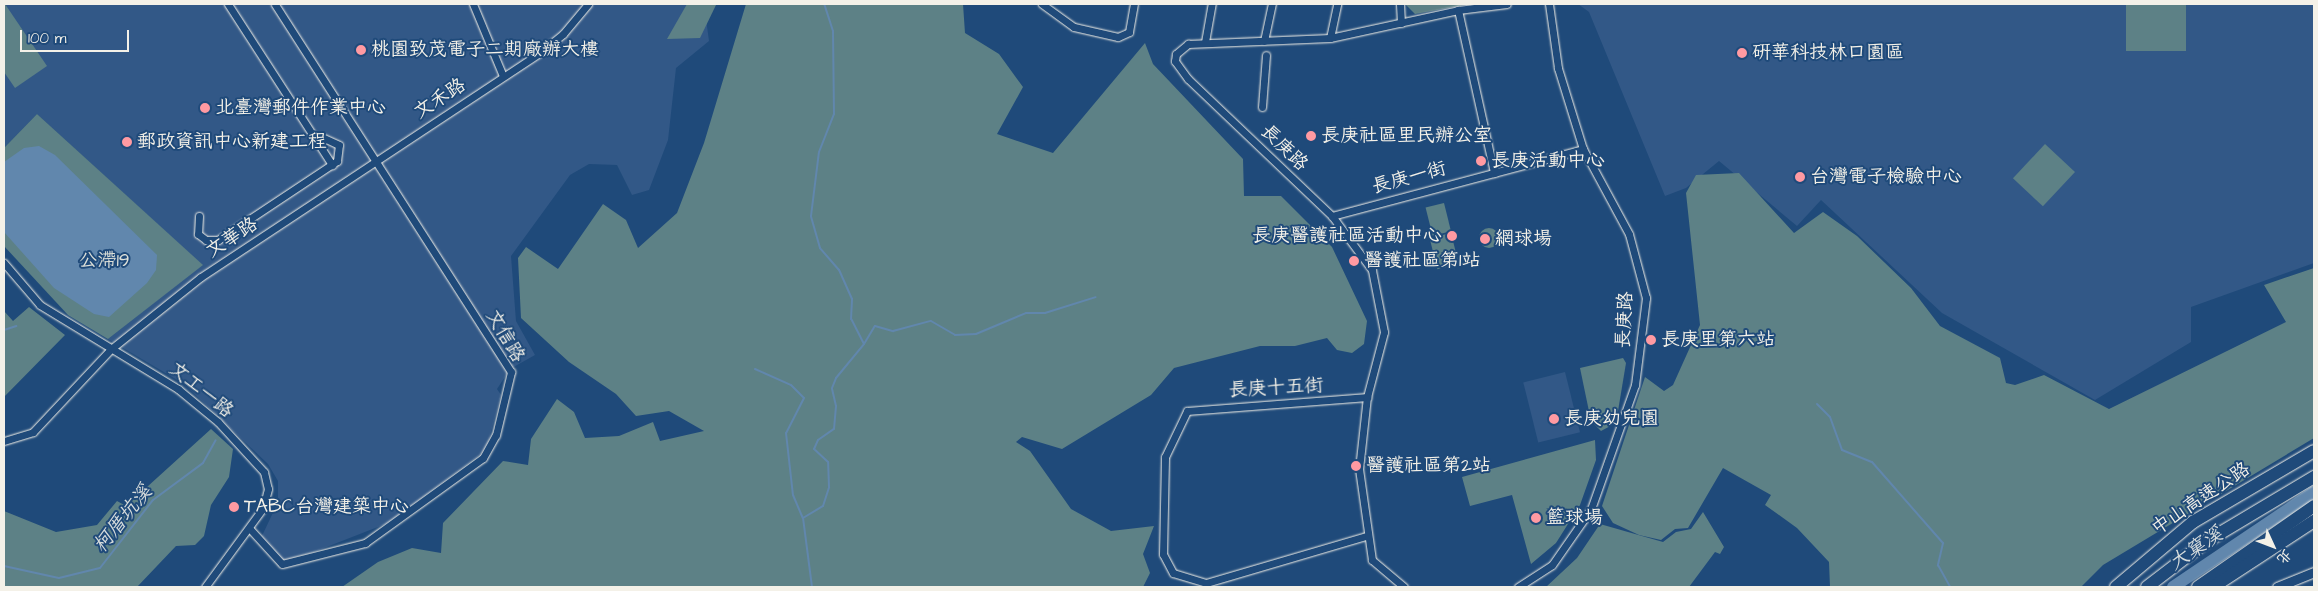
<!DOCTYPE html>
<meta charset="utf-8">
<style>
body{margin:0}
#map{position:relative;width:2318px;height:591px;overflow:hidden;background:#1f4a7a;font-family:"Architects Daughter","LXGW WenKai TC",sans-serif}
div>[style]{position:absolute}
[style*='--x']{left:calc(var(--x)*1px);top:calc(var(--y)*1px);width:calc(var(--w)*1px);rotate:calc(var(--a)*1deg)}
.built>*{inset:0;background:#325887;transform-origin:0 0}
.green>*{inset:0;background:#5d8186;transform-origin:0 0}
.round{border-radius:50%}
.water>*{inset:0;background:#6187ad}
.stream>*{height:2px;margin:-1px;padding:0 1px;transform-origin:1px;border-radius:1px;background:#6187ad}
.river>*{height:12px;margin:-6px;padding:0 6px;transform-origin:6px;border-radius:6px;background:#6187ad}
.roads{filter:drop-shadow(0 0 1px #f4f1e8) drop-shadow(0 0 1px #f4f1e8)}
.minor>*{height:7px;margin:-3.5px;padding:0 3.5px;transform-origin:3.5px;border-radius:3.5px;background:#1f4a7a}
.tertiary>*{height:9px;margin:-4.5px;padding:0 4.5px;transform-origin:4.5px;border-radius:4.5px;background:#1f4a7a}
.motorway>*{height:12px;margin:-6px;padding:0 6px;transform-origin:6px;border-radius:6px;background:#1f4a7a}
.dots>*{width:14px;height:14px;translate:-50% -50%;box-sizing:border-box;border:2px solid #1f4a7a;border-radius:50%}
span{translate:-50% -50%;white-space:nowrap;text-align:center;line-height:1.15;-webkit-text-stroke:4px #1f4a7a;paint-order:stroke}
.poi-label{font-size:19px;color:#f4f1e8}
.left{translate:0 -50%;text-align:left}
.right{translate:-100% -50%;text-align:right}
.street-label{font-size:19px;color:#f4f1e8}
.park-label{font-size:19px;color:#dde0d9}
.water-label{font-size:20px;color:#d7dcdc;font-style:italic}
.frame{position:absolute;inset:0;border:5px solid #f4f1e8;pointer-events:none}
.north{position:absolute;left:2248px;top:521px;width:50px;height:50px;-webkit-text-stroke:4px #1f4a7a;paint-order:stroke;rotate:133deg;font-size:14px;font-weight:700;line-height:20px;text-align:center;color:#f4f1e8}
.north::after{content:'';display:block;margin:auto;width:18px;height:22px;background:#f4f1e8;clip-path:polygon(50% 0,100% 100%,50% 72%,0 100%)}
.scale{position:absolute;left:20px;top:30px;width:109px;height:22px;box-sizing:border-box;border:2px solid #f4f1e8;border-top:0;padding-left:6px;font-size:15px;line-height:18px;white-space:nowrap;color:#f4f1e8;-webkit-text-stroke:4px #1f4a7a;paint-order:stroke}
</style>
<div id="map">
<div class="built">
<div style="clip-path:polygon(4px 4px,704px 4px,709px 41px,676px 68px,668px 140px,649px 190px,632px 195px,617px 165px,589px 164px,570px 175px,511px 256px,516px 321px,535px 355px,510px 369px,497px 389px,501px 395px,486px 450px,388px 523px,283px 564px,261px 538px,278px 502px,278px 481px,268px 464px,184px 384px,108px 339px,202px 265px,37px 114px,4px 148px)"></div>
<div style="clip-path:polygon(1578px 4px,2314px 4px,2314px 263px,2191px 307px,2191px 342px,2095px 400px,1942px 313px,1821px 200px,1797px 226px,1719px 161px,1686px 188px,1665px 196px,1589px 12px)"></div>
<div style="left:1565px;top:372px;width:62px;height:43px;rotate:76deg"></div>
</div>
<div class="green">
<div style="clip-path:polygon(5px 4px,47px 66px,15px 88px,4px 72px)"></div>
<div style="clip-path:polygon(687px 4px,716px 5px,700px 38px,667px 39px)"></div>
<div style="clip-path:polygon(746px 4px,963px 4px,965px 33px,999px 54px,1023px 87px,997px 134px,1053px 153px,1145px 43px,1153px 64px,1243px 159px,1244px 196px,1281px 196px,1332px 247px,1367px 321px,1364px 344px,1352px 353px,1337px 350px,1327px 338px,1295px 346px,1260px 346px,1174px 368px,1151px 395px,1062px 449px,1022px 437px,1016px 442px,1030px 451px,1071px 509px,1111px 531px,1154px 526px,1143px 554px,1150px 573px,1143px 587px,342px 587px,378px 562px,412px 548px,441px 553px,443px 523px,503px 461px,528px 465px,531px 439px,557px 399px,574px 412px,585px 438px,619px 436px,653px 422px,660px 441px,704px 431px,669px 411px,636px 416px,616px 394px,569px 362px,521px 318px,518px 258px,526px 247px,558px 269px,603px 204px,626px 220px,638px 248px,677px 213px,704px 143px)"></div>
<div style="clip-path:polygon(1405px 4px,1470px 4px,1415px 14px)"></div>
<div style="left:2126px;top:4px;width:60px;height:47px"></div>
<div style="clip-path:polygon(37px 114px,203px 265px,108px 339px,68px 315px,4px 246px,4px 148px)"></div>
<div style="left:2045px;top:144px;width:41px;height:47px;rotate:43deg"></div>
<div style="clip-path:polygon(1739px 173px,1794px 233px,1823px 212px,1857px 236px,1911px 288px,1940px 326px,2000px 358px,2006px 383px,2015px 385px,2044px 375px,2109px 409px,2286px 322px,2264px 285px,2314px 268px,2314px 438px,2103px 565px,2081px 587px,1830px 587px,1829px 562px,1797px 528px,1765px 505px,1771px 495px,1723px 468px,1688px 528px,1675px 529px,1661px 540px,1639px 535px,1613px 523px,1602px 506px,1645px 377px,1664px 391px,1673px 385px,1700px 325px,1686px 193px,1696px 175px)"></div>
<div style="left:1444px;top:203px;width:29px;height:19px;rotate:76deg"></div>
<div class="round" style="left:1479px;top:228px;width:20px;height:20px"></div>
<div style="left:1451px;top:233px;width:32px;height:22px;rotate:76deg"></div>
<div style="clip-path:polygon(29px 307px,65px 335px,4px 397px,4px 311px,13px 321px)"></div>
<div style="clip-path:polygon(1623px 358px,1626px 363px,1616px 423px,1601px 431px,1591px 421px,1580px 368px)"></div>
<div style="clip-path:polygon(211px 429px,233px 449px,229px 477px,211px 505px,204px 536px,195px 545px,176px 546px,137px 587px,4px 587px,4px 511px,56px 532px,97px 525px,117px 501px,126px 506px)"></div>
<div style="clip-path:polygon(1595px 440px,1596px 460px,1580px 505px,1556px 543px,1531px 564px,1512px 495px,1470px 506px,1462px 477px)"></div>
<div style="clip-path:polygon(1703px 512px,1724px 547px,1720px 554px,1715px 552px,1689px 587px,1546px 587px,1577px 558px,1600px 524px,1663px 542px,1676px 532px,1691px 529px)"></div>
</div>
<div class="water">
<div style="clip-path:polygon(39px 146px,55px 155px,157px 255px,156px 270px,147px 283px,109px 317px,94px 314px,54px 288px,4px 232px,4px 162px,24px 148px)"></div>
</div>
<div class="stream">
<div style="--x:4;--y:330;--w:13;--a:-18"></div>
<div style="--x:864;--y:344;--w:21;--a:-59"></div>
<div style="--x:875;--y:326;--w:19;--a:16"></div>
<div style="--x:893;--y:331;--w:39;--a:-15"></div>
<div style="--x:931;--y:321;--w:28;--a:30"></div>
<div style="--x:955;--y:335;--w:21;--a:-3"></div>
<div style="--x:976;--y:334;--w:54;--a:-22.8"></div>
<div style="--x:1026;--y:313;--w:19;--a:0"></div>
<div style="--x:1045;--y:313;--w:53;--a:-17.4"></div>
<div style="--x:755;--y:369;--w:39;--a:24"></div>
<div style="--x:791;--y:385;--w:18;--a:45"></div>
<div style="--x:804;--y:398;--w:39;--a:117"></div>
<div style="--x:786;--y:433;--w:62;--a:83.6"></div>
<div style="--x:793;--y:495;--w:25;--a:67"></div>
<div style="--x:1817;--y:404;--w:18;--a:45"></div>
<div style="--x:1830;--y:417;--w:35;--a:70"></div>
<div style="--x:1842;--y:450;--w:32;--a:22"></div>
<div style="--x:1872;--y:462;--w:108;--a:48.8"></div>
<div style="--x:1943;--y:543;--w:23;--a:103"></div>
<div style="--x:1938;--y:565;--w:25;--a:61"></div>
<div style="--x:4;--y:566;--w:56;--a:12.3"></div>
<div style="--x:59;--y:578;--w:42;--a:-13.7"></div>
<div style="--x:100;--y:568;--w:86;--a:-52.1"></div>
<div style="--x:153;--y:500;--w:62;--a:-36.5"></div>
<div style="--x:203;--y:463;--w:26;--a:-61"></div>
<div style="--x:812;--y:587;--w:70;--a:-97.4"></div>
<div style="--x:803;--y:518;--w:23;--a:-31"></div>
<div style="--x:823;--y:506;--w:20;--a:-72"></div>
<div style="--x:829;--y:487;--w:25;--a:-92"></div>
<div style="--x:828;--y:462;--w:19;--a:-137"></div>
<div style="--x:814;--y:449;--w:10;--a:-66"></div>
<div style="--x:818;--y:440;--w:19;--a:-35"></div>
<div style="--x:834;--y:429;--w:23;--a:-85"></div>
<div style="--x:836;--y:406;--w:18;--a:-103"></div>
<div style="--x:832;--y:388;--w:11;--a:-68"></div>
<div style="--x:836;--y:378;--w:44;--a:-50.5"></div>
<div style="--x:864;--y:344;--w:28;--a:-117"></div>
<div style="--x:851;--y:319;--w:20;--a:-87"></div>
<div style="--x:852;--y:299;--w:32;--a:-114"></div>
<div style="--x:839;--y:270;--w:29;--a:-131"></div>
<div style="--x:820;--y:248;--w:33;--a:-106"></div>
<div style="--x:811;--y:216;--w:64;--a:-82.9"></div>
<div style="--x:819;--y:152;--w:41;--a:-68.5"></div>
<div style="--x:834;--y:114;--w:83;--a:-90.7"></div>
<div style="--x:833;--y:31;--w:28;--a:-108"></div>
</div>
<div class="river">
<div style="--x:2173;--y:587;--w:170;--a:-34"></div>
</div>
<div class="roads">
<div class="minor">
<div style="--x:228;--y:4;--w:192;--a:57.1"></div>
<div style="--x:473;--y:4;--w:78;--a:67.4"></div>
<div style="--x:1042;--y:4;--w:39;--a:36"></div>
<div style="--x:1074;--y:27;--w:45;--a:12.8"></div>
<div style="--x:1118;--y:37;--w:12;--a:-24"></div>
<div style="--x:1129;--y:32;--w:28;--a:-80"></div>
<div style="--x:1400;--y:4;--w:19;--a:87"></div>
<div style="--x:1458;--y:10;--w:167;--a:77.5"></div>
<div style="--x:1330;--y:38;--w:35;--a:-78"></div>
<div style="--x:1264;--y:41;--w:38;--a:-78"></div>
<div style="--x:1205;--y:42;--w:39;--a:-80"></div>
<div style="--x:1262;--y:107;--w:52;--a:-85.6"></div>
<div style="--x:199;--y:216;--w:18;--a:93"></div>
<div style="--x:198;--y:234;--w:10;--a:37"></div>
<div style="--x:206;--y:240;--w:12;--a:0"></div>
<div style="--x:218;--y:240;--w:143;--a:-33.6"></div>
<div style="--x:337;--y:161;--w:16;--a:-83"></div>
<div style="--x:339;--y:145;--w:17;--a:-155"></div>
<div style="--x:1332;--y:216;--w:260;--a:-14.9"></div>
<div style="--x:4;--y:263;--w:55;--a:49.4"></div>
<div style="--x:40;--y:305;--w:162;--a:31.3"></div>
<div style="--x:178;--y:389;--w:52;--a:39.5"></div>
<div style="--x:218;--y:422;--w:68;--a:47.4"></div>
<div style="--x:264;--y:472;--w:17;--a:77"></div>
<div style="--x:268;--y:489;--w:20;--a:105"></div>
<div style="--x:263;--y:508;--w:98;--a:126.3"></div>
<div style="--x:4;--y:441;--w:30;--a:-17"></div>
<div style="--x:33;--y:432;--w:114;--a:-46.8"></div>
<div style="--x:111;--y:349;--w:115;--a:-38.7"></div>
<div style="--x:201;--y:277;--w:409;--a:-33.5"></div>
<div style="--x:542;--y:51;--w:27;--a:-39"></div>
<div style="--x:563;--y:34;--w:39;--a:-50"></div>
<div style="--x:250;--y:529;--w:47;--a:47.6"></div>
<div style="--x:282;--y:564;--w:86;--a:-14.2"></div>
<div style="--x:365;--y:543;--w:145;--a:-35.8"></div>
<div style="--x:483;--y:458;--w:26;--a:-61"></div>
<div style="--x:496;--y:435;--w:65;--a:-76.6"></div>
<div style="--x:511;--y:372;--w:437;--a:-122.7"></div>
<div style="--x:1366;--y:536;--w:167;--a:163.6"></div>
<div style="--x:1206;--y:583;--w:34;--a:-163"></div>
<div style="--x:1173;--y:573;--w:21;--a:-118"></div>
<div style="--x:1163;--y:554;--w:97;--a:-88.8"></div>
<div style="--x:1165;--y:457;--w:51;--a:-64.4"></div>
<div style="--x:1187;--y:411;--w:181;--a:-4.4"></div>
<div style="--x:1404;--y:587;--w:42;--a:-139.8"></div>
<div style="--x:1372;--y:560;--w:92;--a:-98.1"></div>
<div style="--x:1359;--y:469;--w:72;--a:-83.7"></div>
<div style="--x:1367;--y:397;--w:67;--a:-75.3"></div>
<div style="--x:1384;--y:332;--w:63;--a:-101"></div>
<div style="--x:1372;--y:270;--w:67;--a:-126.5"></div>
<div style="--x:1332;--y:216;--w:199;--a:-136.4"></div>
<div style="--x:1188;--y:79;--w:22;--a:-126"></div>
<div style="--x:1175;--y:61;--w:7;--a:-82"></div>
<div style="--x:1176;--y:54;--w:16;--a:-40"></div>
<div style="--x:1188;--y:44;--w:142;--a:-2.4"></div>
<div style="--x:1330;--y:38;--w:131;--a:-12.3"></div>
<div style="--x:1458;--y:10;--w:49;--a:-7"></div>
<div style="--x:1518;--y:587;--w:40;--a:-32.9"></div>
<div style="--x:1552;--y:565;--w:68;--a:-55.1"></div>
<div style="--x:1591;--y:509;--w:132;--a:-70.5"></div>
<div style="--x:1635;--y:385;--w:88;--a:-82.8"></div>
<div style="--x:1646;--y:298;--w:66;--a:-104.9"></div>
<div style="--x:1629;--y:234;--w:97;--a:-118.4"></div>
<div style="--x:1583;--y:149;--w:85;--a:-107.2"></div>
<div style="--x:1558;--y:68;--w:65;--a:-98"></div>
</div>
<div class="tertiary">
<div style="--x:2277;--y:587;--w:40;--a:-22"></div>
</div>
<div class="motorway">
<div style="--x:2116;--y:587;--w:101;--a:-40.2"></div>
<div style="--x:2193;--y:522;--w:140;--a:-30.4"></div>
<div style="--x:2147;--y:587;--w:76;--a:-37.5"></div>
<div style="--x:2207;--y:541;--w:125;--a:-30.9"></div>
<div style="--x:2198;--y:587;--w:141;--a:-34.9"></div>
<div style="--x:2213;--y:587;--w:121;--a:-33.2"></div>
</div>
</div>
<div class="dots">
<div style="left:361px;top:50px;background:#ff9aa2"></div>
<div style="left:1742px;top:53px;background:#ff9aa2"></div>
<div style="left:205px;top:108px;background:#ff9aa2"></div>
<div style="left:1311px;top:136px;background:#ff9aa2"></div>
<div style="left:127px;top:142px;background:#ff9aa2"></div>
<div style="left:1481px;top:161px;background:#ff9aa2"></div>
<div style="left:1800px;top:177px;background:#ff9aa2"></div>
<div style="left:1452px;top:236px;background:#ff9aa2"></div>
<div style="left:1485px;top:239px;background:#ff9aa2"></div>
<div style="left:1354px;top:261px;background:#ff9aa2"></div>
<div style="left:1651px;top:340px;background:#ff9aa2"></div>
<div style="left:1554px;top:419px;background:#ff9aa2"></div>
<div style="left:1356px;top:466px;background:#ff9aa2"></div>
<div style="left:234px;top:507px;background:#ff9aa2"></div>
<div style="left:1536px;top:518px;background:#ff9aa2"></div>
</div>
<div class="poi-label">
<span class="left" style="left:371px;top:50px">桃園致茂電子二期廠辦大樓</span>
<span class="left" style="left:1752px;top:53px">研華科技林口園區</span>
<span class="left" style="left:215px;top:108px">北臺灣郵件作業中心</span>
<span class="left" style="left:1321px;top:136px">長庚社區里民辦公室</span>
<span class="left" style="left:137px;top:142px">郵政資訊中心新建工程</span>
<span class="left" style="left:1491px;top:161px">長庚活動中心</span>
<span class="left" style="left:1810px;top:177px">台灣電子檢驗中心</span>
<span class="right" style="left:1442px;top:236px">長庚醫護社區活動中心</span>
<span class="left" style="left:1495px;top:239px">網球場</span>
<span class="left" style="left:1364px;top:261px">醫護社區第1站</span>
<span class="left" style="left:1661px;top:340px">長庚里第六站</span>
<span class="left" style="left:1564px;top:419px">長庚幼兒園</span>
<span class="left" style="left:1366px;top:466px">醫護社區第2站</span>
<span class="left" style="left:244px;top:507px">TABC台灣建築中心</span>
<span class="left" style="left:1546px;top:518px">籃球場</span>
</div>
<div class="street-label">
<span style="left:440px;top:99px;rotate:-33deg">文禾路</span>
<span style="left:1284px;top:148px;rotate:44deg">長庚路</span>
<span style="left:1409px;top:178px;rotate:-15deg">長庚一街</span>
<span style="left:232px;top:238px;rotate:-33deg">文華路</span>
<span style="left:1625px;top:320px;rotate:-87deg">長庚路</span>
<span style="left:505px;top:336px;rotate:60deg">文信路</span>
<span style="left:1276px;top:388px;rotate:-3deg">長庚十五街</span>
<span style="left:201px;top:390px;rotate:39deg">文工一路</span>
<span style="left:2201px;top:499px;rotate:-34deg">中山高速公路</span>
</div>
<div class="park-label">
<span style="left:104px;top:261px">公滯19</span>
</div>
<div class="water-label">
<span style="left:123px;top:519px;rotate:-51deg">柯厝坑溪</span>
<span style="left:2196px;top:549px;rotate:-34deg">大窠溪</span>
</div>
<div class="frame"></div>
<div class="north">北</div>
<div class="scale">100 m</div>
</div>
